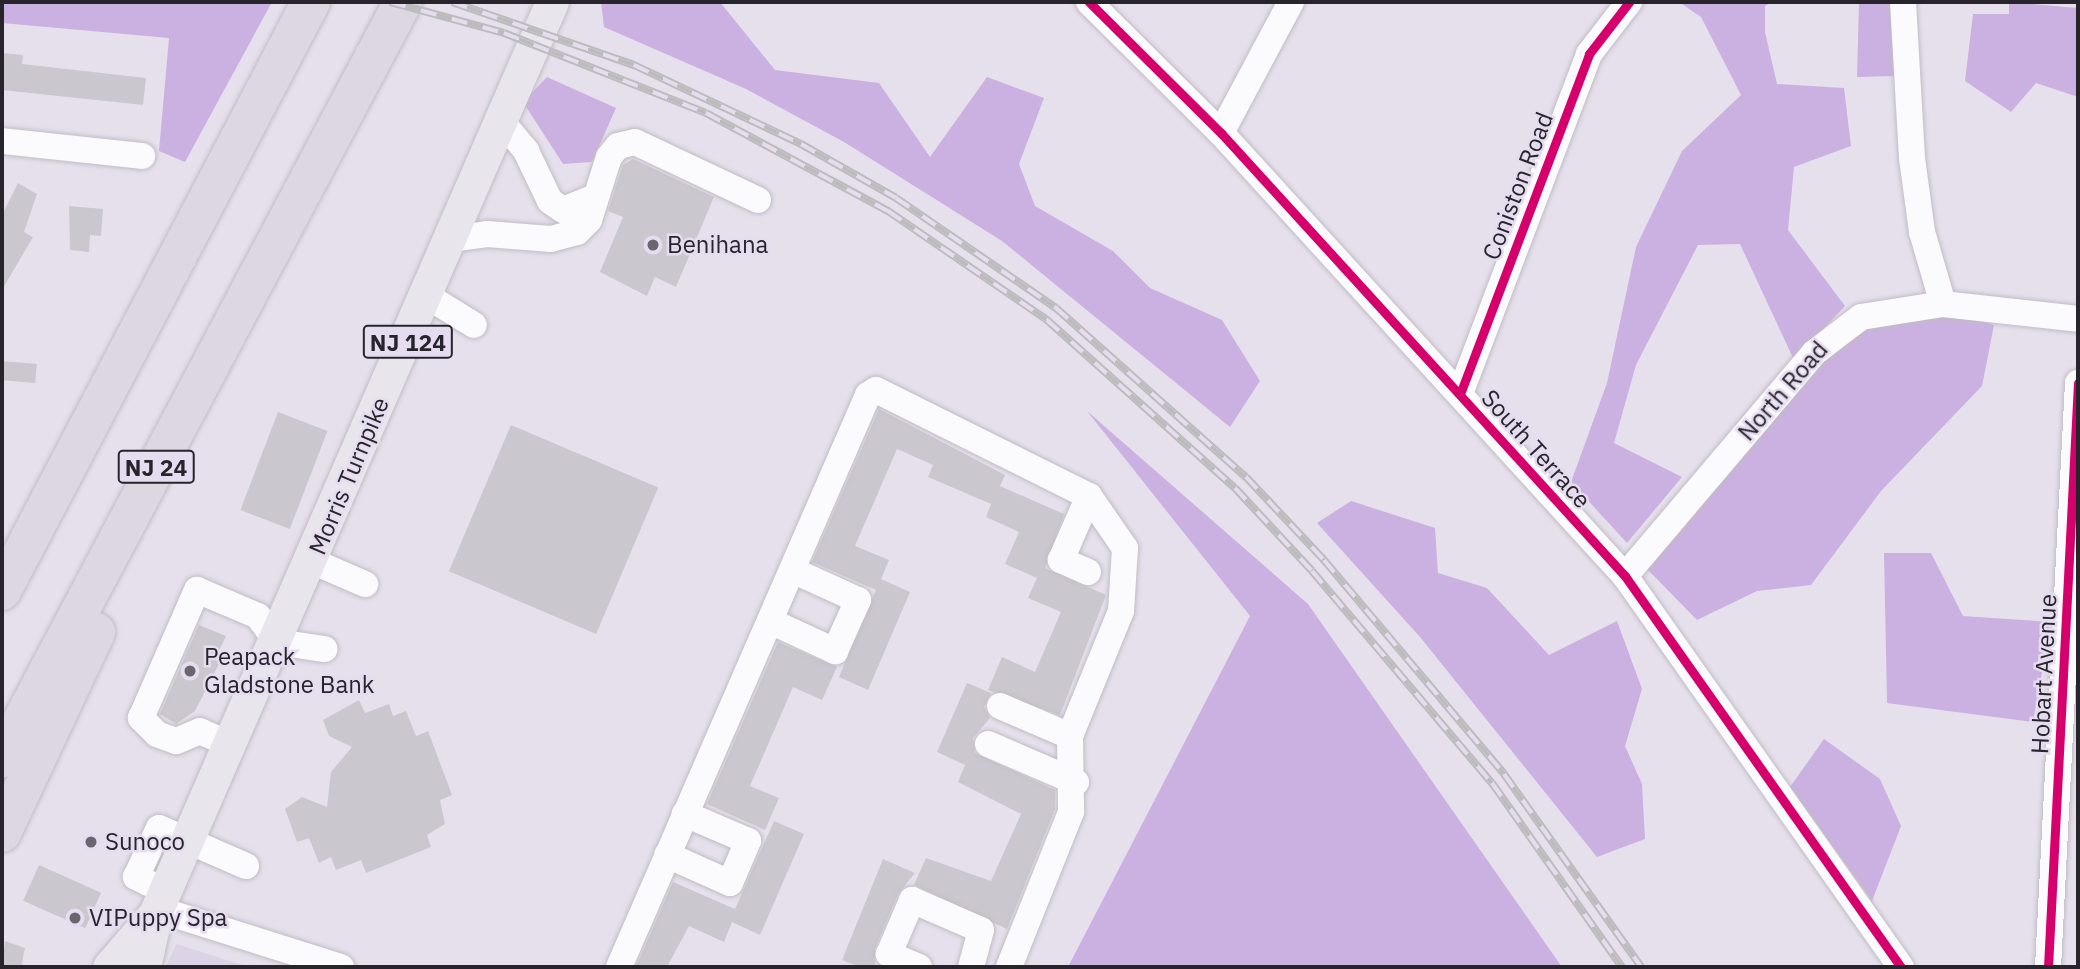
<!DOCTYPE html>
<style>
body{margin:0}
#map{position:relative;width:2080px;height:969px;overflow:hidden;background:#e6e0ec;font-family:"IBM Plex Sans",sans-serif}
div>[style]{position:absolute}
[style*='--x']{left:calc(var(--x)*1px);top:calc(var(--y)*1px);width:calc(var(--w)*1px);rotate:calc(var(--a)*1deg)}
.built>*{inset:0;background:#dcd3e6}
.forest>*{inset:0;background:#cbb1e1}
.building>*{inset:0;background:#cbc7cf;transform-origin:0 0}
.roads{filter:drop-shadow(0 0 2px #c1bcc5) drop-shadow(0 0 2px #c1bcc5)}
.minor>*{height:26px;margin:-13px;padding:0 13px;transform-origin:13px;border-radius:13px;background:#fbfafc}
.major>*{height:33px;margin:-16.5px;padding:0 16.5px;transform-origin:16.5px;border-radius:16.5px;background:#e9e5ec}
.highway>*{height:38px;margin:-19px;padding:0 19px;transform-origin:19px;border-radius:19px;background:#dcd7e1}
.rail>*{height:8px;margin-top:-4px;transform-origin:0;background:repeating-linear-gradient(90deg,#e6dcf0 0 16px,#bcbbbe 0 32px);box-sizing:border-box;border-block:2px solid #bcbbbe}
.cycleway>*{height:9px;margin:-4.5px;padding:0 4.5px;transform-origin:4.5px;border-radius:4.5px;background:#d6006c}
.dots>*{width:19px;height:19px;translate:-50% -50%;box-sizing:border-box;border:4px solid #e6dcf0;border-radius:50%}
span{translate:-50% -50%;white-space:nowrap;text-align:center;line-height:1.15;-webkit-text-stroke:5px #e6dcf0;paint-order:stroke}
.shield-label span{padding:2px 5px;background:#e6dcf0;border:2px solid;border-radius:5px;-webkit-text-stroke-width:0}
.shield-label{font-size:23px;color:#28242b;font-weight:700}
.street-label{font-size:24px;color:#28242b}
.poi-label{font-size:24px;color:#28242b}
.left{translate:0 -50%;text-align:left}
.frame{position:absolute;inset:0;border:4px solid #28242b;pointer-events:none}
</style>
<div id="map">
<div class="built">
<div style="clip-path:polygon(176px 944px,249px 967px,166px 967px)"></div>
</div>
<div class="forest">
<div style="clip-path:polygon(2px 2px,272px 2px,185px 162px,159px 151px,169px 38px,2px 23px)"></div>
<div style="clip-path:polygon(601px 2px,720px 2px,775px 70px,879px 83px,930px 157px,987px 77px,1044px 98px,1019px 164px,1035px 206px,1113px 251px,1150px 288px,1222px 320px,1260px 381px,1230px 427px,1002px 241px,844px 142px,746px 89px,604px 27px)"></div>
<div style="clip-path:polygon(1679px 2px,1772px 2px,1765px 6px,1765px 32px,1777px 84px,1844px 88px,1851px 146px,1794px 167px,1788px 230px,1845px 306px,1794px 360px,1740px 244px,1698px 245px,1636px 365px,1614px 443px,1682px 477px,1627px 543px,1571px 482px,1607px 383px,1636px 247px,1682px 151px,1741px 95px,1701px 17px)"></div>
<div style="clip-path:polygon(1859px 2px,1892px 2px,1897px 76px,1857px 77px)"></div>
<div style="clip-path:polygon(2009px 2px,2078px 8px,2078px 97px,2036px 83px,2011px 112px,1965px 81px,1973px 14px,2009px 14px)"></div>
<div style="clip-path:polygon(547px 77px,616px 108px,592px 162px,563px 164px,523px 102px)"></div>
<div style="clip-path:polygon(1962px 313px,1994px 325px,1982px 386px,1881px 491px,1811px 585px,1757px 591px,1697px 620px,1647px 569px,1833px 342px,1890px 319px)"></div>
<div style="clip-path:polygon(1087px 411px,1308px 604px,1562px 967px,1068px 967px,1250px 616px)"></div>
<div style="clip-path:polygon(1351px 501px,1435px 528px,1438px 573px,1487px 588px,1549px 655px,1617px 621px,1642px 689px,1625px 746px,1642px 784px,1645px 839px,1597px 857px,1420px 637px,1317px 523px)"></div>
<div style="clip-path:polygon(1884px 553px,1931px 553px,1963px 616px,2051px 622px,2033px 722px,1887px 703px)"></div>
<div style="clip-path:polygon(1824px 739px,1880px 779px,1901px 826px,1872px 901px,1790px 787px)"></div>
</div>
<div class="building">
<div style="clip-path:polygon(2px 53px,23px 55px,22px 64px,146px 78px,143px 105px,2px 90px)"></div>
<div style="clip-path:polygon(633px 159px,714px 197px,676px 287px,655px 277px,647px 296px,600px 272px,623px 217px,608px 211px,623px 165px)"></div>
<div style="clip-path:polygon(18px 183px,37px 194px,24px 232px,33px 237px,2px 290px,2px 215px)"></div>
<div style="clip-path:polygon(69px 206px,103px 209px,101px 236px,90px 235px,89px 252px,70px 250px)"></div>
<div style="left:2px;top:361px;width:35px;height:19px;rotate:5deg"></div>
<div style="clip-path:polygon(879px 409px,1005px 475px,1000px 486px,1064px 514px,1045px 568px,1106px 595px,1060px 715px,988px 690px,1002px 657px,1035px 672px,1061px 612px,1028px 598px,1037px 578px,1005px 564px,1019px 532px,986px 517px,991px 504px,928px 477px,933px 465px,897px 449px,855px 546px,889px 560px,881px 579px,910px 592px,868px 690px,839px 677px,876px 590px,812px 562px)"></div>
<div style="left:278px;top:412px;width:53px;height:105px;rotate:21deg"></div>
<div style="left:511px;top:425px;width:160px;height:159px;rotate:23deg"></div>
<div style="clip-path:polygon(199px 625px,226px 636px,215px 659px,220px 662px,195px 711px,176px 724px,160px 714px)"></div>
<div style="clip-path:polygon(778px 642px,837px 667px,822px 700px,793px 687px,750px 786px,779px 798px,765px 830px,707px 804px)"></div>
<div style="clip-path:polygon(967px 683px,991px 693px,984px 707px,990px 718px,973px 738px,975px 753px,1055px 790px,1055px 809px,1007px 929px,914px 885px,926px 858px,991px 881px,1021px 814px,958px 782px,965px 765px,937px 752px)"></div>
<div style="clip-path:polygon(359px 700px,365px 713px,389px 704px,393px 716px,406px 711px,416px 736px,428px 731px,452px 795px,440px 800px,445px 824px,427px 835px,431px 847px,366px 873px,361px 860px,336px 870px,331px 857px,319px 863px,309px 838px,297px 842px,285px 809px,302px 797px,327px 807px,331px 772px,352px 747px,329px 736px,323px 720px)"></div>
<div style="clip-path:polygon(774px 821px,804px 834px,760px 935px,732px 922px,724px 942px,689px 926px,667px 967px,636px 967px,673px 882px,735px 909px)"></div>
<div style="clip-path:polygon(883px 859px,915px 873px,898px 894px,875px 948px,875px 967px,860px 967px,842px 960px)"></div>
<div style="left:39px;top:865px;width:68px;height:39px;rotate:24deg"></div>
<div style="clip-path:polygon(5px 941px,25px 948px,21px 967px,2px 967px)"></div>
</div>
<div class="roads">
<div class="minor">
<div style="--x:1089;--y:2;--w:186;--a:44.8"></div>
<div style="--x:1221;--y:133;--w:600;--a:47.64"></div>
<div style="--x:1625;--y:576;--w:479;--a:54.8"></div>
<div style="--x:1903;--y:2;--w:156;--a:86.7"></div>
<div style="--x:1912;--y:158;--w:75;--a:82.3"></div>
<div style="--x:1922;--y:232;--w:75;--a:73.7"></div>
<div style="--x:502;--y:122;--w:38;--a:50"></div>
<div style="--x:526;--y:151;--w:55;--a:64.4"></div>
<div style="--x:550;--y:201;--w:16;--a:35"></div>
<div style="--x:563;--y:210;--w:31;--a:-22"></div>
<div style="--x:1221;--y:133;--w:149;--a:-61.9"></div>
<div style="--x:2;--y:141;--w:141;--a:6.1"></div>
<div style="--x:452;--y:239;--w:35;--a:-8"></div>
<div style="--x:487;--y:234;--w:64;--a:4.5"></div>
<div style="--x:551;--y:239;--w:27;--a:-15"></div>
<div style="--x:577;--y:232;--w:17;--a:-45"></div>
<div style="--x:589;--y:220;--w:66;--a:-72.4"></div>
<div style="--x:609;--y:157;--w:14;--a:-51"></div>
<div style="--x:618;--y:146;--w:17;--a:-13"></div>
<div style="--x:635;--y:142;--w:136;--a:25.2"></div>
<div style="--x:427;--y:296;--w:55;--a:31.7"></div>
<div style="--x:1460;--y:394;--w:364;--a:-69.2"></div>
<div style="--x:1589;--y:54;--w:66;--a:-52.4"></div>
<div style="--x:312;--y:561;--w:58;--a:23.5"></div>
<div style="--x:1088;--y:572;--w:30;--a:-156"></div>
<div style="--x:1061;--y:560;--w:70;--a:-66.4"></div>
<div style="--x:1625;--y:576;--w:292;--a:-49.7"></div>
<div style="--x:1814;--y:353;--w:59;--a:-37.5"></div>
<div style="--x:1861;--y:317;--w:83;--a:-9"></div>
<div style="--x:1943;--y:304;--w:136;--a:6.3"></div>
<div style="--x:770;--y:621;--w:72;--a:24.8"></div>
<div style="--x:835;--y:651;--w:56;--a:-65.7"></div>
<div style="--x:858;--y:600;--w:72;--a:-155.6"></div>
<div style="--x:1000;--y:706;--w:76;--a:23.2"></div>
<div style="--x:988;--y:744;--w:96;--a:23.4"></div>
<div style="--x:231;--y:745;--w:34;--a:-156"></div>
<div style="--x:200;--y:731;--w:26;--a:157"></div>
<div style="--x:176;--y:741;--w:20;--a:-160"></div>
<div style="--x:157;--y:734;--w:23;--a:-135"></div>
<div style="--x:141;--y:718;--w:140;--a:-66.4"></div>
<div style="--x:197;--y:590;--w:66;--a:23.1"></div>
<div style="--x:258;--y:616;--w:32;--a:54"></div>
<div style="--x:277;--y:642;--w:48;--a:8.5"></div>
<div style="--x:667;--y:855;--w:69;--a:24"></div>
<div style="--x:730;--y:883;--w:46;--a:-66.8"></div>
<div style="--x:748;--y:841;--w:69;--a:-156.8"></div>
<div style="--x:166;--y:892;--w:34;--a:-153"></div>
<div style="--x:136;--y:877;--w:54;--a:-64.9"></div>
<div style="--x:159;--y:828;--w:95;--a:23.6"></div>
<div style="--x:157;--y:909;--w:193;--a:17.5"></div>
<div style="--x:619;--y:967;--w:624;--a:-66.48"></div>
<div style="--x:868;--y:395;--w:9;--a:-32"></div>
<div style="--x:876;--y:390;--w:238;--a:26.5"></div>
<div style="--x:1089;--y:496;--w:63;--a:55.3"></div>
<div style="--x:1125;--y:548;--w:63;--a:93.6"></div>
<div style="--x:1121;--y:611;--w:135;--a:112.2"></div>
<div style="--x:1070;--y:736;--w:76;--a:89.2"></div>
<div style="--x:1071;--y:812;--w:167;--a:111.8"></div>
<div style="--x:919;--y:967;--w:33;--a:-157"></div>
<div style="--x:889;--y:954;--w:59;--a:-66.9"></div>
<div style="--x:912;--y:900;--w:75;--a:23.5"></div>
<div style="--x:981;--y:930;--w:38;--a:105"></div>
<div style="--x:2048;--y:967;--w:585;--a:-87.06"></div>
</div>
<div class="major">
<div style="--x:109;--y:967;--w:66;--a:-49.3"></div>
<div style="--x:144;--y:967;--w:59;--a:-77.4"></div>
<div style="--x:157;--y:909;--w:989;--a:-66.47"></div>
</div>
<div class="highway">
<div style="--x:2;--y:591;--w:665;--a:-62.32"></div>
<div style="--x:2;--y:758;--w:856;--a:-62.06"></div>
<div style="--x:2;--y:833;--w:222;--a:-64.9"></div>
</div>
</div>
<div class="rail">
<div style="--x:390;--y:2;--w:118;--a:15.2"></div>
<div style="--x:504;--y:33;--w:217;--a:21.6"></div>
<div style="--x:706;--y:113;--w:207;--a:28.3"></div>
<div style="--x:888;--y:211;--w:193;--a:34.4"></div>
<div style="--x:1047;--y:320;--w:252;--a:41.8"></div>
<div style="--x:1235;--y:488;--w:113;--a:47.1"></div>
<div style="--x:1312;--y:571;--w:278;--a:49.7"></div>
<div style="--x:1492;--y:783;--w:225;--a:54.8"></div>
<div style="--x:452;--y:2;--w:193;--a:19.1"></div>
<div style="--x:634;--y:65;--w:185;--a:25.3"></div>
<div style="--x:801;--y:144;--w:109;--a:29.6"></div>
<div style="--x:896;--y:198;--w:194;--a:34.5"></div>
<div style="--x:1056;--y:308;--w:254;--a:41.7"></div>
<div style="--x:1246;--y:477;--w:114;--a:46.8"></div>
<div style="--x:1324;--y:560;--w:280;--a:49.9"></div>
<div style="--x:1504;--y:774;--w:237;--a:54.6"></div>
</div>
<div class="cycleway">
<div style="--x:1089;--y:2;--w:186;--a:44.8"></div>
<div style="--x:1221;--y:133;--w:600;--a:47.64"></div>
<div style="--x:1625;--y:576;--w:479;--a:54.8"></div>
<div style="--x:1460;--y:394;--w:364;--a:-69.2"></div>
<div style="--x:1589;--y:54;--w:66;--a:-52.4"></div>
<div style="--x:2048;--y:967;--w:585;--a:-87.06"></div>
</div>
<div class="dots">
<div style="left:653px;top:245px;background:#6a666f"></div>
<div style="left:190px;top:671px;background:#6a666f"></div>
<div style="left:91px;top:842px;background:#6a666f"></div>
<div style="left:75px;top:918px;background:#6a666f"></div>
</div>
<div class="shield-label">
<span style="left:408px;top:342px">NJ 124</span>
<span style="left:156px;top:467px">NJ 24</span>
</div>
<div class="street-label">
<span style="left:1518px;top:186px;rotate:-69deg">Coniston Road</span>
<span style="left:1783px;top:391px;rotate:-49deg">North Road</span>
<span style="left:1536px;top:449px;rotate:48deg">South Terrace</span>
<span style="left:349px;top:476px;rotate:-67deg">Morris Turnpike</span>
<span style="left:2044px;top:674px;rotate:-87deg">Hobart Avenue</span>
</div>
<div class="poi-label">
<span class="left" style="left:667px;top:245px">Benihana</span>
<span class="left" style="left:204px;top:671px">Peapack<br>Gladstone Bank</span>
<span class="left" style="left:105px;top:842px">Sunoco</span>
<span class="left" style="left:89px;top:918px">VIPuppy Spa</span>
</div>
<div class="frame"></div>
</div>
